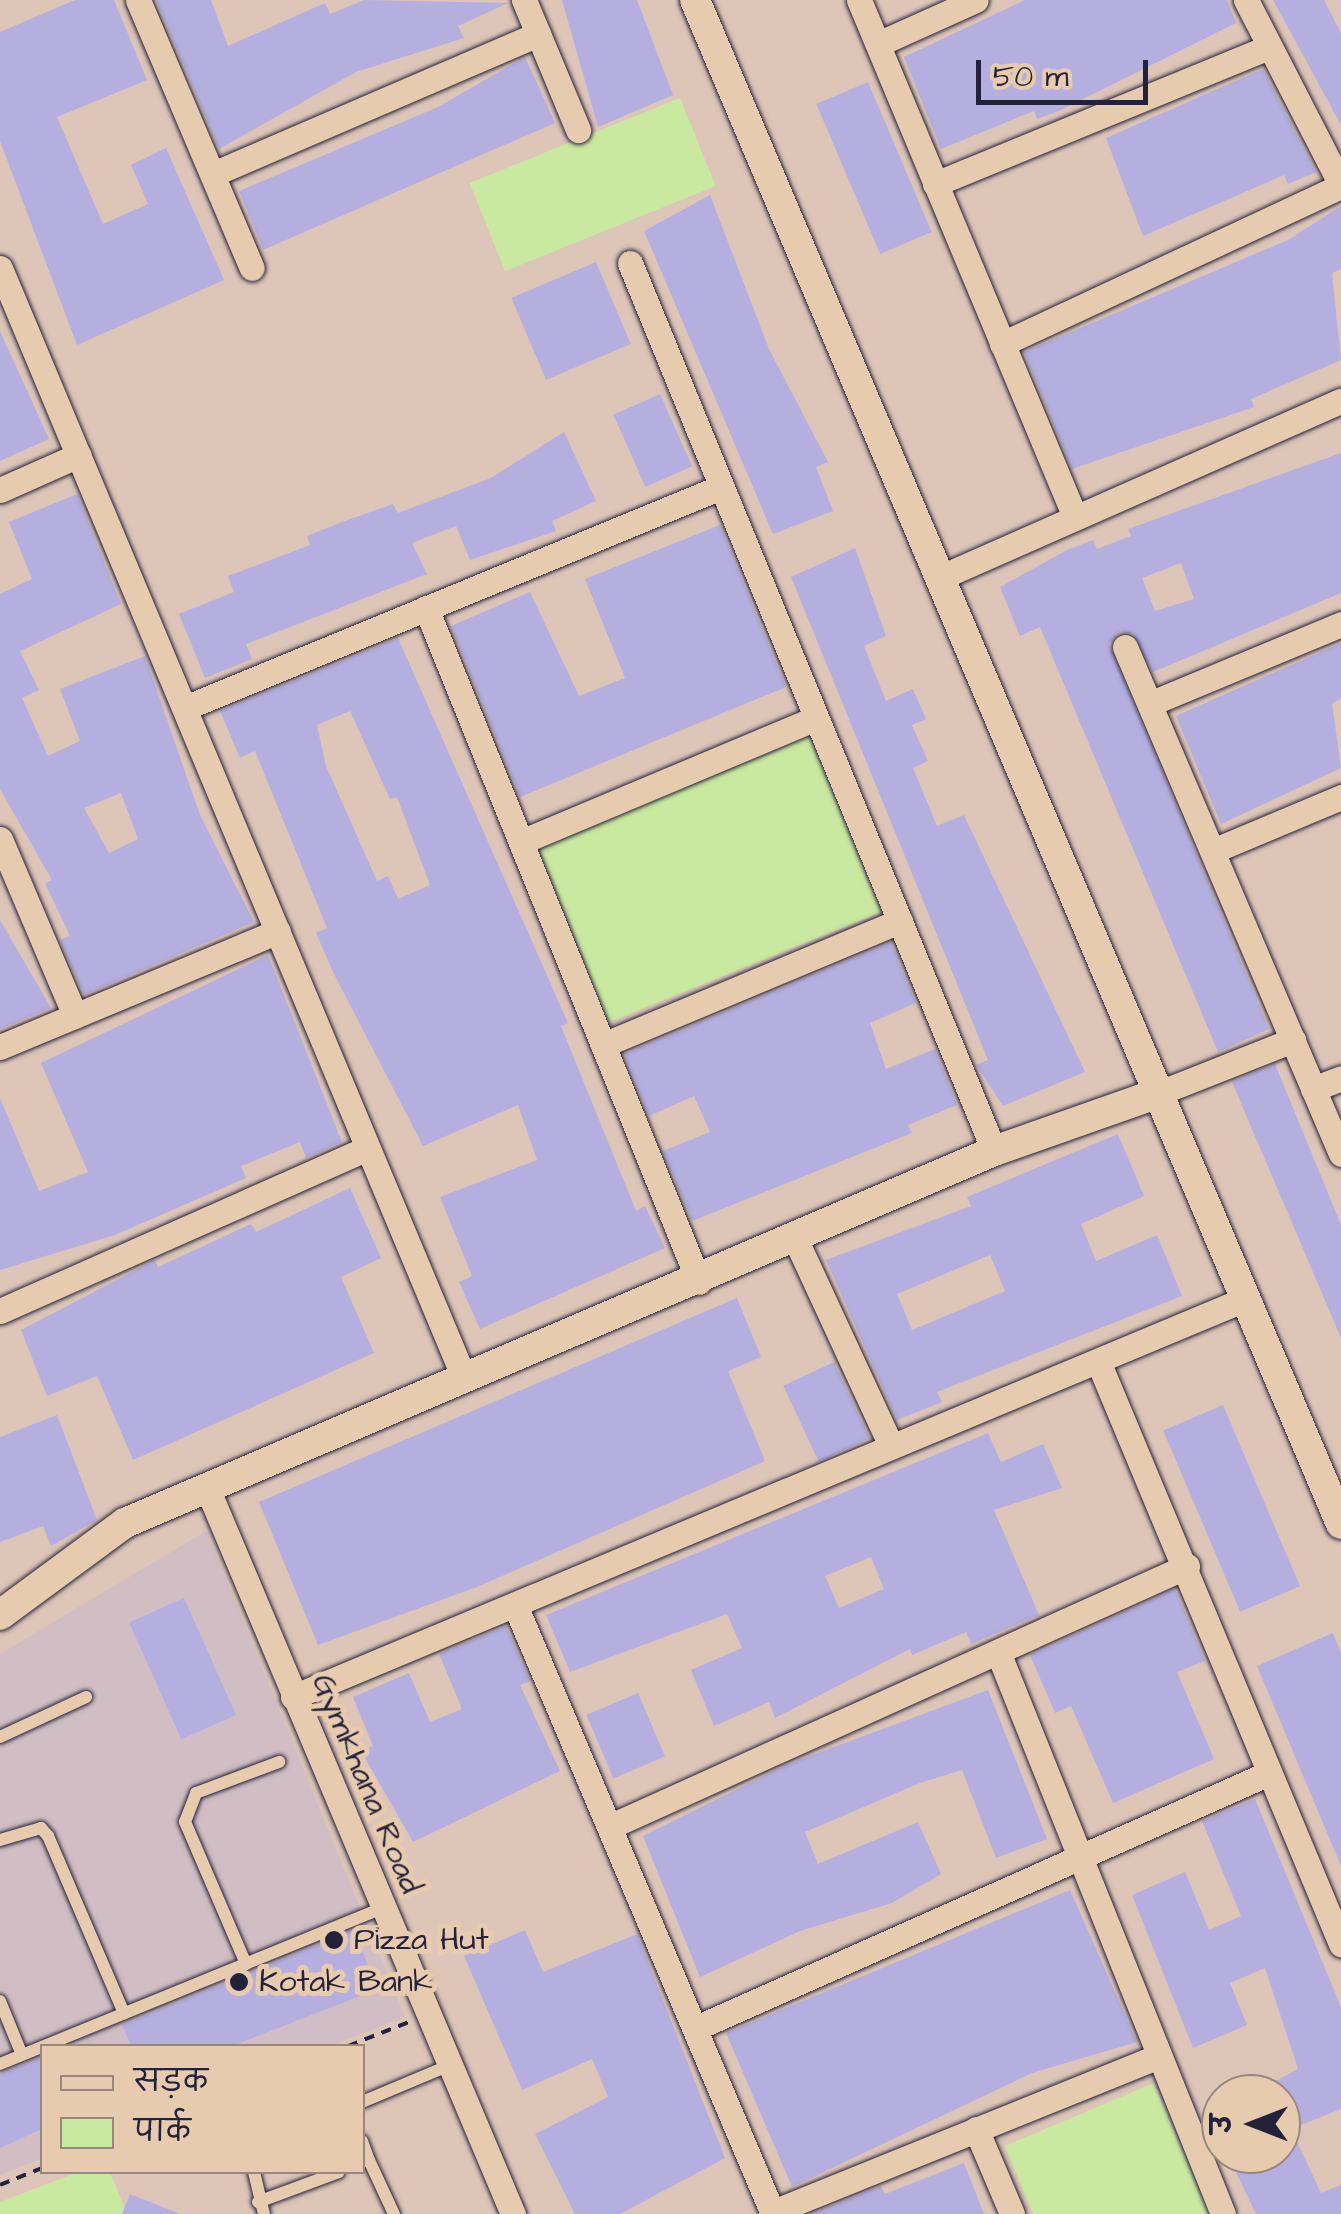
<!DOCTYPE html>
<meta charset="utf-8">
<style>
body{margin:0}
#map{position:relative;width:1341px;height:2214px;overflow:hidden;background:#ddc5b8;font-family:"Architects Daughter","Playpen Sans Deva",sans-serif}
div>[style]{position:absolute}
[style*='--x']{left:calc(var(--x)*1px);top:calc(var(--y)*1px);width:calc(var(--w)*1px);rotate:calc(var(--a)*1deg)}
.built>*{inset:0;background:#d1bec4}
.green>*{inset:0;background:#cae9a0;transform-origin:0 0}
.building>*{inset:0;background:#b5afe0;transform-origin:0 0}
.path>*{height:4px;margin-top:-2px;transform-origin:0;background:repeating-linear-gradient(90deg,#22223b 0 10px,transparent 0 18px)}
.roads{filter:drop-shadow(0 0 2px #22223b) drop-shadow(0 0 2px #22223b)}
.service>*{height:12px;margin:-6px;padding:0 6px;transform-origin:6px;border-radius:6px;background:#e7cbae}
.minor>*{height:25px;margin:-12.5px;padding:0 12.5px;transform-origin:12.5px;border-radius:12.5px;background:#e7cbae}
.tertiary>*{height:30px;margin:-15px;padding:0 15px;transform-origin:15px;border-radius:15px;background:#e7cbae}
.dots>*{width:28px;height:28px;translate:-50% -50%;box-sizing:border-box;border:5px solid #e7cbae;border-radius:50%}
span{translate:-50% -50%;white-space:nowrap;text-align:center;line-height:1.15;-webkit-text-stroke:10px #e7cbae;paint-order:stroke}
.street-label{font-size:32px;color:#22223b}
.poi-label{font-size:32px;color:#22223b}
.left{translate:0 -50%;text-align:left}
.legend{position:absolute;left:40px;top:2044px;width:325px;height:130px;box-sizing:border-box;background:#e7cbae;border:2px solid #988780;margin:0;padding:12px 18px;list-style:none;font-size:30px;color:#22223b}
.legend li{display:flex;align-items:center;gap:20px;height:50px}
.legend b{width:50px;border:2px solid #988780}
.north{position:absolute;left:1201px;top:2074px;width:100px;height:100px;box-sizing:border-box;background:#e7cbae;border:2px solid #988780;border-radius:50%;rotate:270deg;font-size:28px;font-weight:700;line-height:40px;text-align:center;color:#22223b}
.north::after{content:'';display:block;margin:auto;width:35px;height:45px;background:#22223b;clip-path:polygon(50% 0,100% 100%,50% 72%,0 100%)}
.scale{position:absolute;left:976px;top:60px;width:172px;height:45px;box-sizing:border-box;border:5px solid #22223b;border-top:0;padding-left:12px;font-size:30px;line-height:35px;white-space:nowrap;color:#22223b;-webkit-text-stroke:8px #e7cbae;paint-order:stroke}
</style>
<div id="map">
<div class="built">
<div style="clip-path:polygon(206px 1531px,405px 2017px,330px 2046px,42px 2046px,42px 2158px,0 2175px,0 1654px)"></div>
</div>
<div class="green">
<div style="left:680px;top:98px;width:95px;height:227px;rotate:68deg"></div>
<div style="left:810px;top:736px;width:190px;height:294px;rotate:68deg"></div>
<div style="clip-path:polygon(1154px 2083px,1209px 2214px,1033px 2214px,1005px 2146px)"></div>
<div style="clip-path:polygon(79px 2172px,110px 2172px,127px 2214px,0 2214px,0 2202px)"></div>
</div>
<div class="building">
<div style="clip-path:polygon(75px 0,114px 0,147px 80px,57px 117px,103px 224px,148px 204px,131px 165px,166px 148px,224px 280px,77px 345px,0 141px,0 32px)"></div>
<div style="clip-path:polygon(156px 0,211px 0,228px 46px,325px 3px,330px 14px,364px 0,508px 3px,458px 26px,464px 38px,356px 72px,219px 149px)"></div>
<div style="clip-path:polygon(562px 0,637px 0,673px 95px,598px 127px)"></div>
<div style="clip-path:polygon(1025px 0,1227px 0,1236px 23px,1059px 111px,1037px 119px,1034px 111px,941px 149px,904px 57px)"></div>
<div style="clip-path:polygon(1273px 0,1324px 0,1341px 33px,1341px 125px)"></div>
<div style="clip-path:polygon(525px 57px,555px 123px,263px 250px,239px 191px,438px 107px)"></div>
<div style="clip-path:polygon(1263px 69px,1316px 172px,1288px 184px,1284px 175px,1143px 236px,1106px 138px)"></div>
<div style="left:868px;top:82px;width:163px;height:56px;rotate:67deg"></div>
<div style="clip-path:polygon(710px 195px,769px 349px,828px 462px,816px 467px,833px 511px,773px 534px,644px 231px)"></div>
<div style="clip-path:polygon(1341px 206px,1341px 269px,1332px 273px,1341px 360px,1251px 399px,1254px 407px,1072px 469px,1024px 352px,1290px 239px)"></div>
<div style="left:596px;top:262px;width:89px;height:92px;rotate:67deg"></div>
<div style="clip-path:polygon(0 331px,49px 439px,0 461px)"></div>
<div style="left:660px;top:394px;width:79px;height:51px;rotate:66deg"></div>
<div style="clip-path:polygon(564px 432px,596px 501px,552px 521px,556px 531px,470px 560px,456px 526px,412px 543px,427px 574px,246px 644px,252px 659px,205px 678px,179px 614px,234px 592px,228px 576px,310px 545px,307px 536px,342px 522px,393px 504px,398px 513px,491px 478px)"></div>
<div style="clip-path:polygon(evenodd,1341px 453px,1341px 593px,1153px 672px,1134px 634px,1120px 632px,1109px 644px,1269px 1029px,1218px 1052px,1040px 627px,1020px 636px,1000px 587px,1067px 550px,1093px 540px,1097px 549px,1131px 536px,1128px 529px,1341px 453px,1181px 563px,1194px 599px,1155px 611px,1142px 578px,1181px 563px)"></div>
<div style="clip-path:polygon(evenodd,77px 494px,121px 604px,20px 651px,39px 690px,22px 698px,48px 756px,80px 741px,60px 689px,145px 656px,200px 815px,254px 922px,84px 995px,60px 940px,70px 936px,45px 883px,52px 880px,0 789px,0 594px,32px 579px,9px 522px,77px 494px,121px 793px,138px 839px,109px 853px,84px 808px,121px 793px)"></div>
<div style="clip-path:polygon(720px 525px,786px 687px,520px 797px,451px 626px,530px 592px,579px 696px,625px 678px,585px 579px)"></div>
<div style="clip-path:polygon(855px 548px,886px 636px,864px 646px,886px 701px,913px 689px,926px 719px,912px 725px,928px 761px,913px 768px,937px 826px,964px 815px,1085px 1072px,1003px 1106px,976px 1065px,988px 1060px,791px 577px)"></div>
<div style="clip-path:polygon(evenodd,398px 638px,568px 1023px,561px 1026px,636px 1211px,645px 1206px,665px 1248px,480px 1329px,459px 1282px,472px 1276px,440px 1197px,537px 1160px,518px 1105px,423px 1146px,333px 972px,316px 933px,327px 928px,255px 751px,240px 758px,220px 711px,398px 638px,350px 711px,390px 799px,397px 797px,430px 885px,398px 899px,388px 876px,377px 881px,326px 766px,317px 725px,350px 711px)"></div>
<div style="clip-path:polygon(1341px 643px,1341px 699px,1332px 703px,1341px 768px,1221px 824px,1176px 716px)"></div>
<div style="clip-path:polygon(0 920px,51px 1008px,0 1029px)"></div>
<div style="clip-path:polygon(891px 942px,916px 1003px,870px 1023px,886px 1069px,935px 1049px,957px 1105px,908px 1125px,912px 1133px,692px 1221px,663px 1151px,710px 1132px,694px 1096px,649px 1116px,624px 1054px)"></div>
<div style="clip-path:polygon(268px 955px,342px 1142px,306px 1158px,300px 1142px,241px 1166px,246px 1178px,115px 1235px,0 1270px,0 1098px,39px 1191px,88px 1172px,41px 1063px)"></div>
<div style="clip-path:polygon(1275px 1064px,1341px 1225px,1341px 1338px,1232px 1082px)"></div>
<div style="clip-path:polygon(evenodd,1118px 1134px,1144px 1196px,1081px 1224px,1096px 1261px,1157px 1235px,1182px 1296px,937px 1392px,942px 1402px,897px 1420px,826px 1260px,971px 1206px,967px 1197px,1118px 1134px,990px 1255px,1005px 1291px,912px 1330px,897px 1294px,990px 1255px)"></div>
<div style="clip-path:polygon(350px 1188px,381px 1258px,341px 1277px,374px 1353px,133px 1460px,97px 1376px,47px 1396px,21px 1330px,155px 1260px,158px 1267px,251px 1224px,256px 1232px)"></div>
<div style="clip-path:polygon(737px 1298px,761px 1357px,728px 1371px,765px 1461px,477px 1587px,318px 1645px,259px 1502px)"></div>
<div style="left:834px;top:1362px;width:84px;height:56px;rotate:65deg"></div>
<div style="left:1223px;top:1405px;width:197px;height:65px;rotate:67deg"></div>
<div style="clip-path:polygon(57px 1415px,97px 1520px,51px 1546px,43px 1526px,0 1542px,0 1437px)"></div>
<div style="clip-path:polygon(evenodd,988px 1433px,1001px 1462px,1043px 1444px,1062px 1488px,994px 1510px,1039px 1615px,971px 1644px,966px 1632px,912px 1655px,910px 1649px,775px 1718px,769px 1702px,714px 1726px,691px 1670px,742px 1648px,727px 1614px,570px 1672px,546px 1615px,988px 1433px,871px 1557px,884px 1589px,839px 1608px,825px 1576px,871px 1557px)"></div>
<div style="clip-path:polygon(1175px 1589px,1205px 1661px,1177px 1672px,1214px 1759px,1113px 1803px,1071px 1706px,1055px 1713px,1030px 1655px)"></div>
<div style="left:184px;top:1598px;width:128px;height:60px;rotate:66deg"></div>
<div style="clip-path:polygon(506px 1626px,530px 1681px,520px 1685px,560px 1771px,413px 1842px,361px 1751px,373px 1746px,353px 1697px,409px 1673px,430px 1722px,462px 1709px,439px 1654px)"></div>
<div style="clip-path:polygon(1333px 1633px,1341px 1653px,1341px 1866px,1257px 1666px)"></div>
<div style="clip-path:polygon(988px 1690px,1047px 1839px,996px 1858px,962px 1770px,920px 1783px,805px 1832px,818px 1864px,918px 1822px,941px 1874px,892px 1903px,800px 1931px,700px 1977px,643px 1836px,788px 1764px)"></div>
<div style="left:638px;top:1693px;width:69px;height:56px;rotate:67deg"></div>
<div style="clip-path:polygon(1255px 1799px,1341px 2007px,1341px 2109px,1291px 2129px,1321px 2193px,1341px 2185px,1341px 2214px,1256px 2214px,1233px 2166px,1232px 2154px,1281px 2154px,1281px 2094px,1251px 2094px,1298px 2069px,1265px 1968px,1230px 1983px,1247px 2025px,1193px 2048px,1132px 1895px,1185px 1872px,1209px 1930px,1241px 1916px,1202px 1821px)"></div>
<div style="clip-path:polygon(1070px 1890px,1137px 2042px,1032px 2073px,792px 2187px,726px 2033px)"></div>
<div style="clip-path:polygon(354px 1930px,378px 1989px,232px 2046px,131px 2046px,122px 2025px)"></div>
<div style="clip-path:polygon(525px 1930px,543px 1972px,637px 1934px,725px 2158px,620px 2214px,575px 2214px,535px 2134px,608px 2097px,592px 2059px,522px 2090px,464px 1956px)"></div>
<div style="clip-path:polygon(42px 2057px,42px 2129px,0 2148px,0 2074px)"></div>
<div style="clip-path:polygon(964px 2163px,984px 2214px,811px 2214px,881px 2186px,885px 2194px)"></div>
<div style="clip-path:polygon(130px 2194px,178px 2213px,178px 2214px,122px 2214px)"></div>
</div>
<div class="path">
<div style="--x:348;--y:2046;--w:66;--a:-21.5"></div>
<div style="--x:0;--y:2185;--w:45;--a:-22"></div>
</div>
<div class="roads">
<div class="service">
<div style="--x:0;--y:1737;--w:95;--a:-24.9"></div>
<div style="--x:0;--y:1840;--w:43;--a:-16.3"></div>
<div style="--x:41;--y:1828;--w:11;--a:49"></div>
<div style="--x:48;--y:1836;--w:193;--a:66.8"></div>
<div style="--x:246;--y:1964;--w:155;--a:-113.2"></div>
<div style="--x:185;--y:1822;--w:31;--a:-69"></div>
<div style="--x:196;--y:1793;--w:89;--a:-20.5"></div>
<div style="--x:0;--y:2001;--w:58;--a:67.8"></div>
<div style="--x:0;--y:2064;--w:414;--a:-22.2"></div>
<div style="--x:362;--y:2102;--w:95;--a:-22.8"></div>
<div style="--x:362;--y:2141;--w:20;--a:70"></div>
<div style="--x:362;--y:2162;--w:7;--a:-16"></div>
<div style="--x:369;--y:2160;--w:60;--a:65.2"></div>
<div style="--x:254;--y:2172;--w:43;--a:76.6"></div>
<div style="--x:258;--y:2202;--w:86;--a:-20.3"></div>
</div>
<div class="minor">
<div style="--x:138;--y:0;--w:291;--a:67"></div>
<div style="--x:524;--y:0;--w:141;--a:67.4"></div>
<div style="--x:859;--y:0;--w:560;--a:67.33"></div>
<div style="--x:1246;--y:0;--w:208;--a:62.8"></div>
<div style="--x:878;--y:44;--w:107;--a:-24.2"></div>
<div style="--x:213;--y:174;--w:354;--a:-23.3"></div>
<div style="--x:935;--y:184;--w:361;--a:-22.3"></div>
<div style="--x:630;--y:263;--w:960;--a:67.71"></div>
<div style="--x:0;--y:268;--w:1203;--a:67.31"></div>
<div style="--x:1002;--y:344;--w:374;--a:-25"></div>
<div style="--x:0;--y:490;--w:86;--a:-23.9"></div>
<div style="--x:939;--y:578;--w:439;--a:-23.8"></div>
<div style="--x:426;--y:608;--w:727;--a:67.95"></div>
<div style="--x:1125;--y:647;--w:551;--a:66.92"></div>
<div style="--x:1154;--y:702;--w:203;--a:-22.6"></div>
<div style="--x:187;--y:707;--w:578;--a:-22.39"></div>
<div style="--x:0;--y:839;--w:192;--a:67"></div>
<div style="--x:521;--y:842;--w:320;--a:-22.8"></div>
<div style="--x:1215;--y:850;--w:137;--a:-22.8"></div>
<div style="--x:603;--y:1045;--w:322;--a:-22.7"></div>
<div style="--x:0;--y:1047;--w:301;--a:-22.6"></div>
<div style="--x:1313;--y:1089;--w:30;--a:-21"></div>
<div style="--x:1164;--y:1091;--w:139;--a:-21.6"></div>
<div style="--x:795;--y:1238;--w:229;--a:65.2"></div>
<div style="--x:0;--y:1311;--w:402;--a:-23.9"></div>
<div style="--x:1098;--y:1361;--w:632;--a:67.37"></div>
<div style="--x:208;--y:1490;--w:786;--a:67.16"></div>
<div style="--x:515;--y:1605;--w:661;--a:67.04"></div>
<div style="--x:998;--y:1652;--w:605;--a:68.18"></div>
<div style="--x:293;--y:1697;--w:1032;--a:-22.69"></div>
<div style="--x:611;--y:1826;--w:632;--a:-24.29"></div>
<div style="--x:696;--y:2028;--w:627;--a:-23.99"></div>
<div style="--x:976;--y:2129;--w:92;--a:67"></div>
<div style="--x:773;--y:2212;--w:414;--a:-22"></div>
</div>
<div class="tertiary">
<div style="--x:695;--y:0;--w:1655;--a:67.03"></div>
<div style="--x:0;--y:1615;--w:155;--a:-36.4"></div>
<div style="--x:125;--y:1523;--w:945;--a:-23.17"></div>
<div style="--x:994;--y:1151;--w:180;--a:-19.4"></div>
</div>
</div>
<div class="dots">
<div style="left:334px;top:1940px;background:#22223b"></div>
<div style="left:239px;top:1982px;background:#22223b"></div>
</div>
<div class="street-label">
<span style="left:366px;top:1784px;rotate:67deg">Gymkhana Road</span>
</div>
<div class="poi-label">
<span class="left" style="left:354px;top:1940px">Pizza Hut</span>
<span class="left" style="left:259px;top:1982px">Kotak Bank</span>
</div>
<ul class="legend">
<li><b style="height:12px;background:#e7cbae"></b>सड़क</li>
<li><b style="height:28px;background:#cae9a0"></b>पार्क</li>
</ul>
<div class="north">उ</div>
<div class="scale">50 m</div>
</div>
